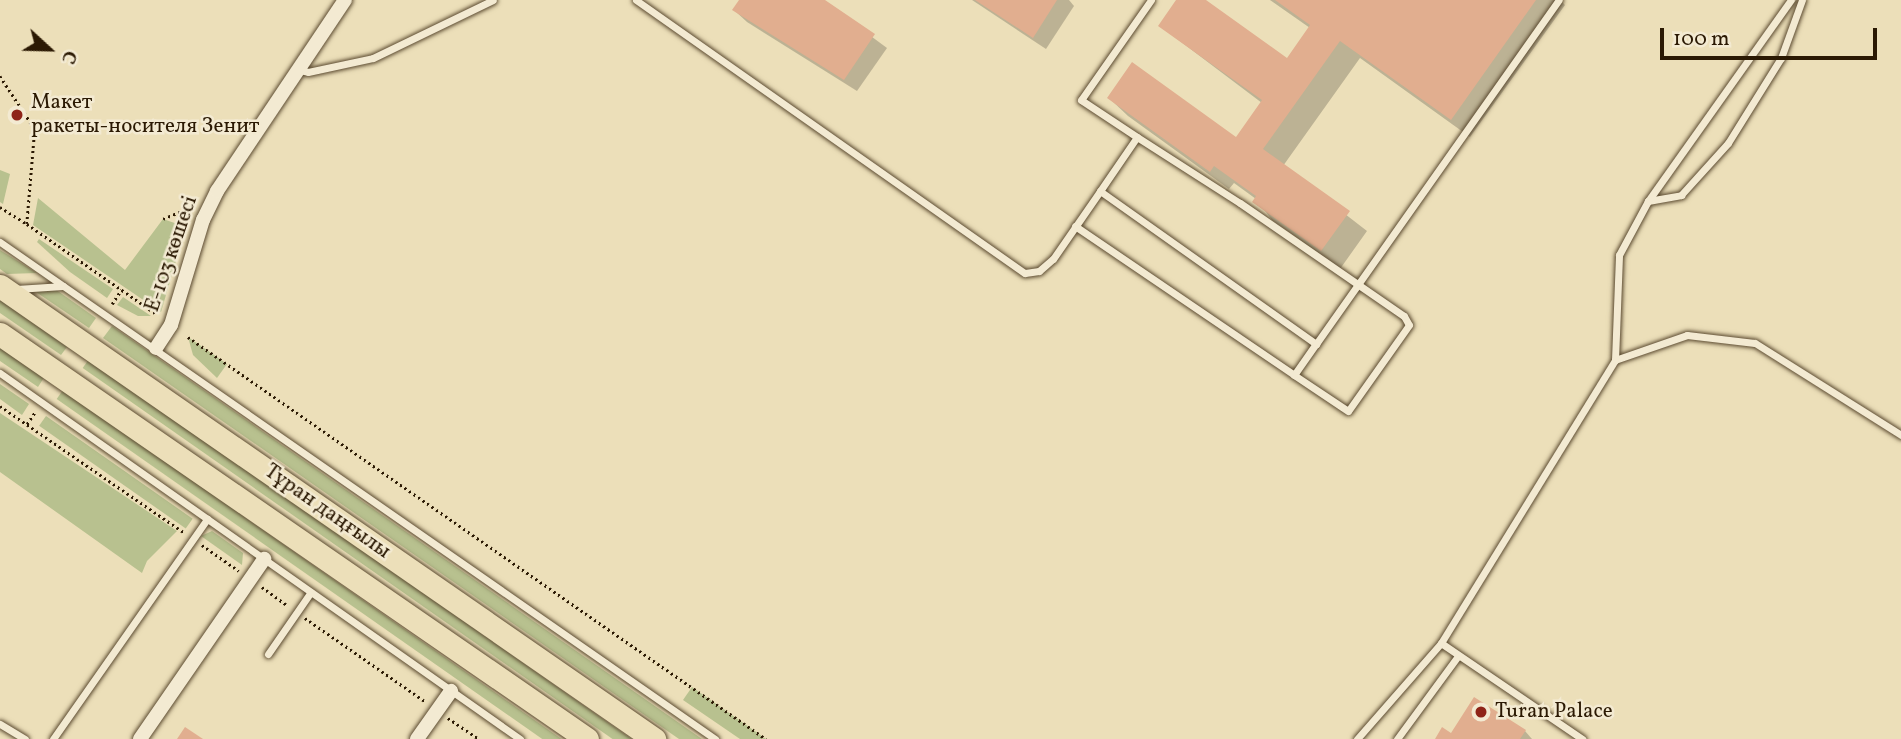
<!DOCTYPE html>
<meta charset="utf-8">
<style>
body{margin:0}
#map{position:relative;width:1901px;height:739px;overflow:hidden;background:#ecdfb9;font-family:Vollkorn,serif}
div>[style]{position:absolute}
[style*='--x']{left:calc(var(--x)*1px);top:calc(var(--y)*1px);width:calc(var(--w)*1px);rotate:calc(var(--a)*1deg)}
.green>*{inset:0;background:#b8c18f;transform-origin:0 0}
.shadow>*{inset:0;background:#0003}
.building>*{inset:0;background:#e1ae8f}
.path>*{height:2.5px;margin-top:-1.25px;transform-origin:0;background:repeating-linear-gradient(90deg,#2b1903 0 2px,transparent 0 5.5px)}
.roads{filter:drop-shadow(0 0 2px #5b4a30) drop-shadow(0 0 2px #5b4a30)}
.service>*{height:7px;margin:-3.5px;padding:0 3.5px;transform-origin:3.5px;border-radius:3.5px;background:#f3ead2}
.minor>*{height:14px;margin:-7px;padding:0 7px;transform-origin:7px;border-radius:7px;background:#f3ead2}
.primary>*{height:23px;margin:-11.5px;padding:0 11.5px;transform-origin:11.5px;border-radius:11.5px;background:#ecdfb9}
.dots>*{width:19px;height:19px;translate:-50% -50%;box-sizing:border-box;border:4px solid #f3ead2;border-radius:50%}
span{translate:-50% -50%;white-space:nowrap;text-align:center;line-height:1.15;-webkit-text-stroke:5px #f3ead2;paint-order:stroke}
.poi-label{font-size:21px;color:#2b1903}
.left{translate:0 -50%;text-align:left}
.street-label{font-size:21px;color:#2b1903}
.north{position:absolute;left:14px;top:14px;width:70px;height:70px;-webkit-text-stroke:5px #f3ead2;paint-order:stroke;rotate:112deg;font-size:19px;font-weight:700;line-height:28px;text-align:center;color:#2b1903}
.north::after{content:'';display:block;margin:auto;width:24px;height:32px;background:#2b1903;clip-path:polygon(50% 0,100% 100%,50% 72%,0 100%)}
.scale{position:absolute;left:1660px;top:28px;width:217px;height:32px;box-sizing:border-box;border:4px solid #2b1903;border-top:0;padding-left:9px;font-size:21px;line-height:24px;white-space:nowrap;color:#2b1903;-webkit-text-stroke:5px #f3ead2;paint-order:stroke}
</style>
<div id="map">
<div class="green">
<div style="clip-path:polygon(0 170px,10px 174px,3px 204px,0 202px)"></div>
<div style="clip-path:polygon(38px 198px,125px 270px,163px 219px,186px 227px,161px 312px,33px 225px)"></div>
<div style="clip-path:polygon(39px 239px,113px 289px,107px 298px,70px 272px,37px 242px)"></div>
<div style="clip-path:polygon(0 250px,37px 273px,7px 274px,0 269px)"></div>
<div style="clip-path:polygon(55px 289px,96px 318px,89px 328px,36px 292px)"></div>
<div style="clip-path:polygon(123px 297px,151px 316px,138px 316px,117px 305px)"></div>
<div style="clip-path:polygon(0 300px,67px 347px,61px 355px,0 313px)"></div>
<div style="clip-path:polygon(112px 326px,702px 739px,679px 739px,103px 338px)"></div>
<div style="clip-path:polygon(188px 337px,227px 364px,217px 378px,193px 355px)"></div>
<div style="clip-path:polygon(0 346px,45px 376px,38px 387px,0 361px)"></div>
<div style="left:89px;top:359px;width:666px;height:11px;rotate:35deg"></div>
<div style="clip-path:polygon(0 384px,29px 404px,22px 415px,0 399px)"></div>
<div style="left:63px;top:390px;width:614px;height:11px;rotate:35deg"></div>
<div style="clip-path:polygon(0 413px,177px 531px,147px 561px,142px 573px,0 472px)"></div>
<div style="left:46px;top:416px;width:179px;height:12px;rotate:35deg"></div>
<div style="clip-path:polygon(212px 531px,243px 553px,242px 565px,201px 536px)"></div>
<div style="clip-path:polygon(692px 687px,766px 739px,740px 739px,683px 700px)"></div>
</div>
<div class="shadow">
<div style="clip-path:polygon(741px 0,822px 0,887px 48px,857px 91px,747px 22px,734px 10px)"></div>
<div style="clip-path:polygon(972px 0,1069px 0,1074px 6px,1046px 49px)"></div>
<div style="clip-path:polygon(1179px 0,1203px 0,1287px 60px,1310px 28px,1270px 0,1560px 0,1565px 5px,1470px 137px,1360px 58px,1283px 166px,1367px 231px,1340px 269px,1272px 220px,1256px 199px,1234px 183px,1229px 189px,1128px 116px,1109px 98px,1236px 139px,1262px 103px,1160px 26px)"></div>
<div style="clip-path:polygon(1525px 731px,1532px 739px,1437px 739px,1451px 735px)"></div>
</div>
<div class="building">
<div style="clip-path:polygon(739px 0,825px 0,875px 34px,844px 80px,732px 10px)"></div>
<div style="clip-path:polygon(975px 0,1057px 0,1033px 38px)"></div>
<div style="clip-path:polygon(1176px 0,1206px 0,1287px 58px,1310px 25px,1275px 0,1536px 0,1451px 120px,1340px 41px,1263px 149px,1350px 211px,1321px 251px,1252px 202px,1256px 196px,1214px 166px,1210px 172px,1107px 98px,1132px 62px,1236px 137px,1262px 100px,1158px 26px)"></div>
<div style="clip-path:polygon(1474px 697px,1526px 730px,1520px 739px,1435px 739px,1442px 727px,1451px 733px)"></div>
<div style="clip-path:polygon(185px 727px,203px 739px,177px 739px)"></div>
</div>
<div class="path">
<div style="--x:0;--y:76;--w:64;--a:56.6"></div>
<div style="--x:35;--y:129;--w:95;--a:94.8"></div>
<div style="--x:27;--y:224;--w:156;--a:34.8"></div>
<div style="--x:0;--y:207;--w:32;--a:32"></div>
<div style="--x:163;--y:219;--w:34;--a:-23"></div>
<div style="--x:112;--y:304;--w:17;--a:-57"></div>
<div style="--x:188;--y:337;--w:704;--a:34.82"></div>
<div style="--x:0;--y:406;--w:224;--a:34.5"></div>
<div style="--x:27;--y:424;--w:14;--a:-56"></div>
<div style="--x:202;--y:545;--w:45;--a:35.1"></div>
<div style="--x:262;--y:587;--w:32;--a:36"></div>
<div style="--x:305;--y:618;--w:147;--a:34.8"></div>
<div style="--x:448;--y:718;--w:37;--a:34"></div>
</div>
<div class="roads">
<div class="service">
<div style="--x:636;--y:0;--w:475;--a:35.1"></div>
<div style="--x:1025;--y:273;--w:14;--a:-8"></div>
<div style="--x:1039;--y:271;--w:18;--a:-41"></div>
<div style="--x:1053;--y:259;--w:83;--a:-55.3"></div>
<div style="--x:1100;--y:191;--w:265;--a:35.3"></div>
<div style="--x:1316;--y:344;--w:421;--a:-54.8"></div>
<div style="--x:296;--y:69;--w:12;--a:14"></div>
<div style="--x:308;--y:72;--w:66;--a:-12.2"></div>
<div style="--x:373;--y:58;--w:133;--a:-25.8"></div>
<div style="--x:1137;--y:137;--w:122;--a:32.7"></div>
<div style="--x:1240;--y:203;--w:199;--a:34.6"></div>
<div style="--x:1404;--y:316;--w:10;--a:61"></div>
<div style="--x:1409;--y:325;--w:105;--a:125.3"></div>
<div style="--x:1348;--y:411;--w:65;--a:-146.3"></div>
<div style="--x:1100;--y:191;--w:65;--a:-55.6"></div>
<div style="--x:1137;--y:137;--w:67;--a:-146.5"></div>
<div style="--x:1081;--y:100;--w:122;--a:-55"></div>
<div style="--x:1648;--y:201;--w:34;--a:-10"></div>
<div style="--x:1681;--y:195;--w:70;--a:-47.9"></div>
<div style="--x:1728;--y:143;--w:100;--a:-58.1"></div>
<div style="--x:1781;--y:58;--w:62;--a:-70.1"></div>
<div style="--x:1075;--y:226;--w:265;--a:34.2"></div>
<div style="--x:1294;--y:375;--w:38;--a:-55"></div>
<div style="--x:0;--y:242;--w:871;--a:34.8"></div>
<div style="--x:16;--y:289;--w:47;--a:-3.7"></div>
<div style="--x:1615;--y:360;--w:76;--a:-19.1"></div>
<div style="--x:1687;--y:335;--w:68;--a:6.7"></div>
<div style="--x:1755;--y:343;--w:173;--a:32.2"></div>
<div style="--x:0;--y:373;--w:636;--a:35.14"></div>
<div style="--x:1441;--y:643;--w:171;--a:34.2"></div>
<div style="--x:268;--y:654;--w:75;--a:-55.3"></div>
<div style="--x:0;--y:724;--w:29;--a:31"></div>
<div style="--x:53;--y:739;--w:269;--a:-55"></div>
<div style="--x:1357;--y:739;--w:128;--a:-48.8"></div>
<div style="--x:1441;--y:643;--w:332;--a:-58.4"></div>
<div style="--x:1615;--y:360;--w:105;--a:-87.8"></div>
<div style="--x:1619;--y:255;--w:61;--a:-61.8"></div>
<div style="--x:1648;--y:201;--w:247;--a:-54.6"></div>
<div style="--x:1397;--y:739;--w:103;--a:-53.7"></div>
</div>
<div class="minor">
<div style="--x:156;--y:348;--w:27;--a:-57"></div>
<div style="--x:171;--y:325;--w:110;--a:-73.1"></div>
<div style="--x:203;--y:220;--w:32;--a:-64"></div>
<div style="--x:217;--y:191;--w:230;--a:-56.2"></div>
<div style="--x:140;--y:739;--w:219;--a:-55.4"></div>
<div style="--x:417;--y:739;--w:59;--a:-54.7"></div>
</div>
<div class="primary">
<div style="--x:0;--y:286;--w:796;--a:34.71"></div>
<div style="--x:0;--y:334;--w:713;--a:34.6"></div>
</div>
</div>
<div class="dots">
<div style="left:17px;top:115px;background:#8f2418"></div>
<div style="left:1481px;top:712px;background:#8f2418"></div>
</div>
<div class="poi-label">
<span class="left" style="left:31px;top:115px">Макет<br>ракеты-носителя Зенит</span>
<span class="left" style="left:1495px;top:712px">Turan Palace</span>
</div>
<div class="street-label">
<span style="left:172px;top:254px;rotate:-71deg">Е-103 көшесі</span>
<span style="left:327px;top:512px;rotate:35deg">Тұран даңғылы</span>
</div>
<div class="north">С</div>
<div class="scale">100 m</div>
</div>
